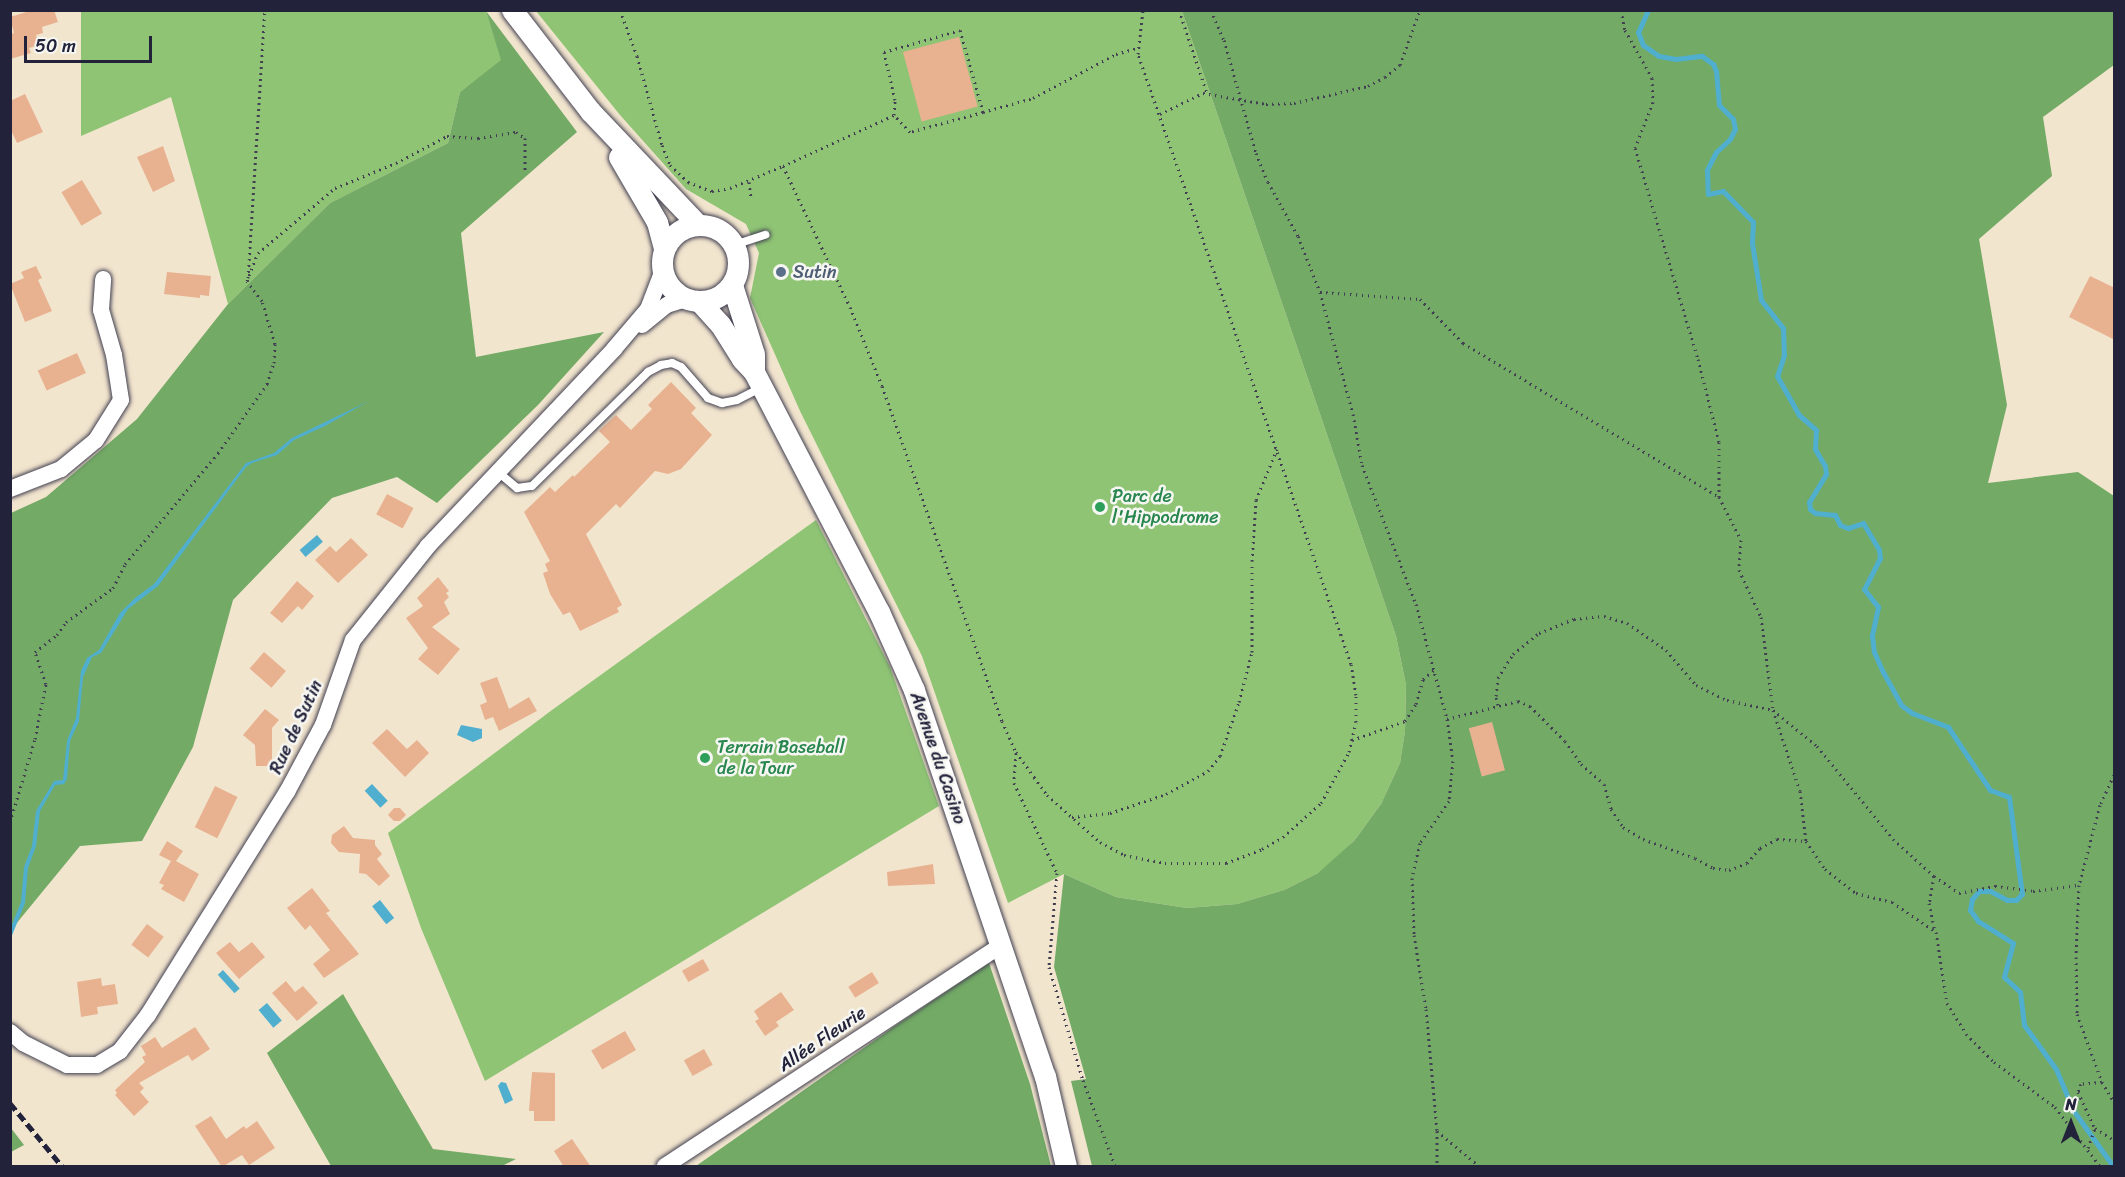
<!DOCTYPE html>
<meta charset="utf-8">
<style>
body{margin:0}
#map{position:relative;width:2125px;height:1177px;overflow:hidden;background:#f2e5ce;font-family:Sriracha,sans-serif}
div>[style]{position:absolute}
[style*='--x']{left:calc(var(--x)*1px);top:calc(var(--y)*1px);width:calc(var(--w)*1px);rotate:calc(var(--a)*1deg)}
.green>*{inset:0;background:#8fc475}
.forest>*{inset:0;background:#73aa66}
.water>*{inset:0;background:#50afcf;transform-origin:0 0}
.stream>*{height:5px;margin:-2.5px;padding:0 2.5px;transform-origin:2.5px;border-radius:2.5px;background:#50afcf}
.building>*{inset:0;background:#e8b291;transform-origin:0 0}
.path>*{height:3px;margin-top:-1.5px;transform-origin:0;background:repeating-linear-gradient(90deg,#413f51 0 1.5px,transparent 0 6px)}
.roads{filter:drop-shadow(0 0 2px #413f51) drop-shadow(0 0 2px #413f51)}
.service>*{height:8px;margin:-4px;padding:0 4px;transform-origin:4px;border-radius:4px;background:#fff}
.minor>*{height:16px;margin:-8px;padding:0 8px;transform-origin:8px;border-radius:8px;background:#fff}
.tertiary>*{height:21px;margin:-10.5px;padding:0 10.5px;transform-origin:10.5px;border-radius:10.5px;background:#fff}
.tertiary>.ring{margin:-10.5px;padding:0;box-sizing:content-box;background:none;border:21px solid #fff;border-radius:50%}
.rail>*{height:4.5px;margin-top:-2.25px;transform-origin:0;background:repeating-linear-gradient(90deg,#22223b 0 9px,transparent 0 13.5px)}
.dots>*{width:16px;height:16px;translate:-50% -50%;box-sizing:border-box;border:3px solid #f6f6f2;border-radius:50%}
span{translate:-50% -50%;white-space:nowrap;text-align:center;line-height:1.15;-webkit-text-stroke:5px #f6f6f2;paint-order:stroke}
.service-label{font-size:18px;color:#4e5e75}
.left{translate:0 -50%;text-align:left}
.leisure-label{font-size:18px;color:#27864d}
.street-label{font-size:18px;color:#22223b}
.frame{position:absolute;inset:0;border:12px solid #22223b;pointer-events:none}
.north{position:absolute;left:2041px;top:1093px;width:60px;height:60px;-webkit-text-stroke:4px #f6f6f2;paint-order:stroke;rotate:0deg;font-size:16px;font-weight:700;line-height:24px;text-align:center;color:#22223b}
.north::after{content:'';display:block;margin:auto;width:21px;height:27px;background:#22223b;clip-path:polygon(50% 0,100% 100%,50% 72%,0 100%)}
.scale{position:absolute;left:24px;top:36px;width:128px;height:27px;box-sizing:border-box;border:3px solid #22223b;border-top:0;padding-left:8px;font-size:18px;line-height:21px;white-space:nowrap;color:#22223b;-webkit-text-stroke:4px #f6f6f2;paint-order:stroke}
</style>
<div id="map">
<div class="green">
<div style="clip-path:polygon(81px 11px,486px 11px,502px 60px,460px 92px,448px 143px,330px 203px,228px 304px,171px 97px,81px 136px)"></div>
<div style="clip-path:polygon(536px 11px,1182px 11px,1396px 636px,1406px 685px,1405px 731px,1400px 763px,1381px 804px,1354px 841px,1338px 857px,1318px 873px,1284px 890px,1237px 904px,1187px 908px,1116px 897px,1064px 874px,1008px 903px,922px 656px,800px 411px,750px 298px,759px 253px,746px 224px,686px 189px,620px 115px)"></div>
<div style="clip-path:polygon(816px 520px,890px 667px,939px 806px,485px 1081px,421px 928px,388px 833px,552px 710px)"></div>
</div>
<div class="forest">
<div style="clip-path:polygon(486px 11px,577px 132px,461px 233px,476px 357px,604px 332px,538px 405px,437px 503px,397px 477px,332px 498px,233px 600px,193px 747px,142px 841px,80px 846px,11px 930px,11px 513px,46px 497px,137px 419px,228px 304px,330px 203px,448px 143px,460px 92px,501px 60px)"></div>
<div style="clip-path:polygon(1182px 11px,2114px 11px,2114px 65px,2043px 117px,2052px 176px,1979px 239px,2007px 405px,1988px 483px,2078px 472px,2114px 496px,2114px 1166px,1092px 1166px,1071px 1081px,1086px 1079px,1054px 967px,1064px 874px,1116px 897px,1187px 908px,1237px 904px,1284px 890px,1318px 873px,1354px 841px,1381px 804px,1400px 763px,1405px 731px,1406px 685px,1396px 636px)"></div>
<div style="clip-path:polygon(989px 963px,1030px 1084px,1051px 1166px,696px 1166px,895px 1026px)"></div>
<div style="clip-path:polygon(343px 994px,433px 1149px,516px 1159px,502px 1166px,331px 1166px,267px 1053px)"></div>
<div style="clip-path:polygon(11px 1128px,24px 1145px,11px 1152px,10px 1152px)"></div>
</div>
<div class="water">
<div style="clip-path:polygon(369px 401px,325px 426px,294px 440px,277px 455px,252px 463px,246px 467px,158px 586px,128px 609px,101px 653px,92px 657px,83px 677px,79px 721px,70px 741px,67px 779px,64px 784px,55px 785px,40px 811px,36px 846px,28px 868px,25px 903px,11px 938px,11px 927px,21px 902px,24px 867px,32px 846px,36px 811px,54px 781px,63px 780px,67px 741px,76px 718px,81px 671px,87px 658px,99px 650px,120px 613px,135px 598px,154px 584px,246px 463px,274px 453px,292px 438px)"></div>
<div style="left:317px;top:535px;width:9px;height:23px;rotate:49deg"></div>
<div style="clip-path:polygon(461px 725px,482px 729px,482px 738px,473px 742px,457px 735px)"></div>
<div style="left:372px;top:784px;width:23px;height:10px;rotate:47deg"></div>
<div style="left:380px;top:900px;width:23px;height:10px;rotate:52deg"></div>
<div style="left:223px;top:970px;width:25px;height:7px;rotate:48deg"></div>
<div style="left:267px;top:1003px;width:23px;height:11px;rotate:50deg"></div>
<div style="clip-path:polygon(501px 1082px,506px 1083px,513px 1100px,505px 1104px,498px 1086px)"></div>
</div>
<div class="stream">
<div style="--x:1648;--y:10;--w:24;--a:114"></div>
<div style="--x:1638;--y:32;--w:14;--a:69"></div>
<div style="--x:1643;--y:45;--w:19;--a:35"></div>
<div style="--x:1659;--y:56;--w:17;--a:10"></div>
<div style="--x:1676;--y:59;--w:26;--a:-7"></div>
<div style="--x:1702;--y:56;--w:14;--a:36"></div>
<div style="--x:1713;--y:64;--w:8;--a:67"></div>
<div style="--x:1716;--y:71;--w:34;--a:85"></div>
<div style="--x:1719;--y:105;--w:20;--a:45"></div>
<div style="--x:1733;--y:119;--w:10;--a:79"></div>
<div style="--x:1735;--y:129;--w:11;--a:117"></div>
<div style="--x:1730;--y:139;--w:19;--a:137"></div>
<div style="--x:1716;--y:152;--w:20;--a:117"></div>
<div style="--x:1707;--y:170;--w:24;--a:88"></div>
<div style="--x:1708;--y:194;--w:15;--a:-11"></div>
<div style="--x:1723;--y:191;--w:43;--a:45.9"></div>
<div style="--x:1753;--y:222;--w:21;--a:93"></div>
<div style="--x:1752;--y:243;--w:58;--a:81"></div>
<div style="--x:1761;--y:300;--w:36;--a:52"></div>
<div style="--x:1783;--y:328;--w:27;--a:88"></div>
<div style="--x:1784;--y:355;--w:22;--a:108"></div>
<div style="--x:1777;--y:376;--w:45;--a:60.6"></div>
<div style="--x:1799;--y:415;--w:23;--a:41"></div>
<div style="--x:1816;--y:430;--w:19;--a:93"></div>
<div style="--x:1815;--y:449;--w:20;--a:60"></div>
<div style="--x:1825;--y:466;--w:8;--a:83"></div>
<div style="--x:1826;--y:474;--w:33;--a:121"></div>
<div style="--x:1809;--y:502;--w:7;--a:82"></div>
<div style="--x:1810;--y:509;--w:6;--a:39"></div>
<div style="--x:1815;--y:513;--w:20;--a:6"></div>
<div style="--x:1835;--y:515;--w:11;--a:63"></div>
<div style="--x:1840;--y:525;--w:9;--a:21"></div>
<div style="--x:1848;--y:528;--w:16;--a:-18"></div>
<div style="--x:1863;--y:523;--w:31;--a:59"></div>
<div style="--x:1879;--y:550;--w:8;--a:83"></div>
<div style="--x:1880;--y:558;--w:35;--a:117"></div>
<div style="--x:1864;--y:589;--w:23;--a:52"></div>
<div style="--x:1878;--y:607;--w:30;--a:102"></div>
<div style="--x:1872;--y:636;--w:16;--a:83"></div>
<div style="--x:1874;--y:652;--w:22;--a:66"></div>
<div style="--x:1883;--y:672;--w:38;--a:61"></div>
<div style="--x:1901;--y:705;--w:14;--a:36"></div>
<div style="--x:1912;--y:713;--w:39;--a:21"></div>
<div style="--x:1948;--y:727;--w:76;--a:56.3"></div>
<div style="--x:1990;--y:790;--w:20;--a:20"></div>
<div style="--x:2009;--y:797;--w:98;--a:82.4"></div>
<div style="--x:2022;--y:894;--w:8;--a:135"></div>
<div style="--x:2016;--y:900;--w:9;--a:180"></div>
<div style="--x:2007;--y:900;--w:19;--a:-152"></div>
<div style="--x:1990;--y:891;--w:11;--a:180"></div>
<div style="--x:1979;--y:891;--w:11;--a:131"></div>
<div style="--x:1972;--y:899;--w:11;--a:100"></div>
<div style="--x:1970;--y:910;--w:14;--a:54"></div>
<div style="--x:1978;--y:921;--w:41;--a:32.2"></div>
<div style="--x:2013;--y:943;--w:35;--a:105"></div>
<div style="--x:2004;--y:977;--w:22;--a:43"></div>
<div style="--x:2020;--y:992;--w:33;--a:83"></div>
<div style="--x:2024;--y:1025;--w:54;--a:54"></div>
<div style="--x:2056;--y:1069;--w:44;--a:67.5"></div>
<div style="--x:2073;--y:1110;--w:69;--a:54.5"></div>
</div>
<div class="building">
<div style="clip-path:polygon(33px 10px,54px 10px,58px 22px,42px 27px,43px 33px,36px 35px,39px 45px,29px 48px,31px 53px,10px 59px,10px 34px,14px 33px,10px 17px)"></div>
<div style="left:959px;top:37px;width:72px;height:58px;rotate:75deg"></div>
<div style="clip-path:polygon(25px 94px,43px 132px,17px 143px,10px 128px,10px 101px)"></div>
<div style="clip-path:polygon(163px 146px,175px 181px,153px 192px,137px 157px)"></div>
<div style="left:82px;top:180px;width:39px;height:24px;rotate:59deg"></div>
<div style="clip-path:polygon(36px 266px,42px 278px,38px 280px,52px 311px,25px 322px,10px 284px,24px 278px,21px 272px)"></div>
<div style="clip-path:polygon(167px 272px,211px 276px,209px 296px,200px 295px,200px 298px,164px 294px)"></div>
<div style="clip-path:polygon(2090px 276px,2115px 288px,2115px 340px,2069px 317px)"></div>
<div style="left:77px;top:353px;width:22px;height:43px;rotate:66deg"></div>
<div style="clip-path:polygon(671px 382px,696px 408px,691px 413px,712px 435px,681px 469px,668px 474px,655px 471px,620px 508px,616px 504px,586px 534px,622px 605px,617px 608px,619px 612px,580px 631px,570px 612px,563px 615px,550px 594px,543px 573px,548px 571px,545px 564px,550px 561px,524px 512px,550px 487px,555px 492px,573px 475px,574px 477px,610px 442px,599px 431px,616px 415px,631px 430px,652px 409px,648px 405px)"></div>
<div style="left:387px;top:494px;width:30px;height:23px;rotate:28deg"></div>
<div style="clip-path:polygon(351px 538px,368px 555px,338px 583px,315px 560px,330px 546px,336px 552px)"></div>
<div style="clip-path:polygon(438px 577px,449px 591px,446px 593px,449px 597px,444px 602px,450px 614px,432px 627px,460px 649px,438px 675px,418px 659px,428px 648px,406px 618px,423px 606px,417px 598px)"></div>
<div style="clip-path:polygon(297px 581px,314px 596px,302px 610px,298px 606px,282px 623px,270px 613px)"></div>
<div style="left:264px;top:652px;width:29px;height:22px;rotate:41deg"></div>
<div style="clip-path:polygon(497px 677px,509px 709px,529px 697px,537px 711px,499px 731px,493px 717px,485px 720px,480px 705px,487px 702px,480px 683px)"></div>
<div style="clip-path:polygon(265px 709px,279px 720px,272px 728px,272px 766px,256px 766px,255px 745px,243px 735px)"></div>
<div style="left:1492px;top:722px;width:50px;height:24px;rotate:75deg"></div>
<div style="clip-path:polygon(387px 729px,407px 749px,417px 740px,429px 753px,405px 777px,372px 743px)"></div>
<div style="left:215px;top:786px;width:25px;height:46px;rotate:26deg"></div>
<div style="clip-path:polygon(394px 808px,400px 808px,406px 815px,400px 821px,394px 821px,388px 815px)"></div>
<div style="clip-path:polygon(344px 826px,353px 838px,375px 840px,375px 845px,382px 854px,377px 859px,390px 876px,379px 886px,366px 874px,359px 873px,360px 854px,339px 852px,331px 843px,332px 835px)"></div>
<div style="clip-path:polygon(167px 841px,183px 851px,176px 861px,199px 874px,184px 902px,161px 889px,164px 885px,159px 883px,171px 861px,159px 855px)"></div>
<div style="clip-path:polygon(933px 864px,935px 884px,888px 886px,887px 872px)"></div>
<div style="clip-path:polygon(312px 888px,330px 911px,326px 913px,359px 954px,324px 978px,313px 964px,330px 950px,310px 925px,305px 930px,287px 908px)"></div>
<div style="left:147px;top:924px;width:21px;height:26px;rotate:37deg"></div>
<div style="clip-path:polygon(230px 942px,239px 952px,252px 942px,265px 957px,239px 979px,216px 953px)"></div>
<div style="left:703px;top:959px;width:13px;height:24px;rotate:61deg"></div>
<div style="left:872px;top:972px;width:13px;height:28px;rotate:58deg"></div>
<div style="clip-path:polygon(101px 978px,102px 986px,115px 984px,118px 1004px,97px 1007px,98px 1014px,81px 1017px,77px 982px)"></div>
<div style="clip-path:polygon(286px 981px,295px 992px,303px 986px,318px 1003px,297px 1021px,272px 993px)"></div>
<div style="clip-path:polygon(781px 992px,794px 1010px,776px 1022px,779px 1026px,765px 1036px,755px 1021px,759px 1019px,754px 1011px)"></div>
<div style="clip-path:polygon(195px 1027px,210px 1049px,192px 1061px,188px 1055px,139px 1083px,144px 1088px,140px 1092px,149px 1102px,134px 1116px,115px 1095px,117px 1093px,115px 1090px,145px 1062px,142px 1057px,146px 1055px,141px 1046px,155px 1037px,162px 1048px)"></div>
<div style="left:625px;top:1031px;width:22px;height:39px;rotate:60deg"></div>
<div style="left:704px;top:1049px;width:18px;height:23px;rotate:61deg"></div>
<div style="clip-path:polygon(532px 1072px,555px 1073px,555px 1121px,534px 1121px,534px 1111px,529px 1111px)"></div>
<div style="clip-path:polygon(211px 1116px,226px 1139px,244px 1126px,246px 1129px,257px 1121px,275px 1148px,249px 1165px,242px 1155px,222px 1167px,195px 1126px)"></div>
<div style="clip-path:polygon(572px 1139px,591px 1167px,564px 1167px,554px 1151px)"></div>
</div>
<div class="path">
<div style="--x:620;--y:10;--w:49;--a:69.7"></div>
<div style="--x:637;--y:56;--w:92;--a:74.3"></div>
<div style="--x:662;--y:145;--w:22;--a:68"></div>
<div style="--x:670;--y:165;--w:25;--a:43"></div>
<div style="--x:688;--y:182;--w:26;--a:21"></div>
<div style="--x:712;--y:191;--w:18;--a:-9"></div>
<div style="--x:730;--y:188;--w:57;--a:-22.5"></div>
<div style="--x:783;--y:166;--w:156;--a:64.6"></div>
<div style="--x:850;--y:307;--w:85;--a:67.9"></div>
<div style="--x:882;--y:386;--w:356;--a:70.3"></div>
<div style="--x:1002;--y:721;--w:34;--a:66"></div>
<div style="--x:1016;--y:752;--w:31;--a:54"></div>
<div style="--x:1034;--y:777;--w:22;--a:54"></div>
<div style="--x:1047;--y:795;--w:71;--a:41.6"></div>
<div style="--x:1100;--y:842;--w:27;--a:28"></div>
<div style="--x:1124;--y:855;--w:42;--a:11"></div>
<div style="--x:1165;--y:863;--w:61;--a:0"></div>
<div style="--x:1226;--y:863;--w:39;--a:-21"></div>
<div style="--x:1262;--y:849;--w:24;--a:-30"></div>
<div style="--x:1283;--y:837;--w:51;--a:-41.8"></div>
<div style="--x:1321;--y:803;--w:58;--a:-61.2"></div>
<div style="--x:1349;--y:752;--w:31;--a:-77"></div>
<div style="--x:1356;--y:722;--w:27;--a:-90"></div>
<div style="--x:1356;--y:695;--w:31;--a:-99"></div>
<div style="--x:1351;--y:664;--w:31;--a:-109"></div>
<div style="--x:1341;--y:635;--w:615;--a:-109.26"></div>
<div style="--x:1138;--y:54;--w:44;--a:-83.5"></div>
<div style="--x:1179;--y:10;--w:88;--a:71.4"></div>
<div style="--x:1211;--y:10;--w:33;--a:67"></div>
<div style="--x:1224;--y:40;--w:117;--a:74.2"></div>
<div style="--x:1256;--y:153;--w:31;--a:68"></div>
<div style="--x:1268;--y:182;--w:62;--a:60.9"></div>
<div style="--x:1298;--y:236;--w:60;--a:68.6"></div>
<div style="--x:1320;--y:292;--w:126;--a:74.9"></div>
<div style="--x:1353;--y:414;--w:52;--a:80"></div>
<div style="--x:1362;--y:465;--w:149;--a:68.8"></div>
<div style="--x:1416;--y:604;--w:119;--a:74.9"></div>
<div style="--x:1447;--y:719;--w:42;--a:81.9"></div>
<div style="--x:1453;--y:761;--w:40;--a:95.7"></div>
<div style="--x:1449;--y:801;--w:51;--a:124.6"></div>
<div style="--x:1420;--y:843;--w:36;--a:103"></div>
<div style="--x:1412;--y:878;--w:57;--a:88"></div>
<div style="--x:1414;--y:935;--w:75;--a:80.8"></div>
<div style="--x:1426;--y:1009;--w:122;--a:84.8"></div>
<div style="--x:1437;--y:1131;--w:35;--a:90"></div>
<div style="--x:1621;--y:10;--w:20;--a:79"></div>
<div style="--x:1625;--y:30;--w:55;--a:60.6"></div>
<div style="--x:1652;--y:78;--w:24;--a:88"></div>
<div style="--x:1653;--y:102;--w:49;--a:111.4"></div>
<div style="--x:1635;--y:148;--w:220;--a:73.4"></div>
<div style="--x:1698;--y:359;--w:86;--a:75.8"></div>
<div style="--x:1719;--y:442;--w:55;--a:90"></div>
<div style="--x:1719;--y:497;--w:48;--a:62.9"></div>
<div style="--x:1741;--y:540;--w:30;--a:94"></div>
<div style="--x:1739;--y:570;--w:52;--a:64.9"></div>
<div style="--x:1761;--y:617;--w:94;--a:82.6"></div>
<div style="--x:1773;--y:710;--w:85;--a:71.6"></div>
<div style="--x:1800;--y:791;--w:50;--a:83.2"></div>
<div style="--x:1806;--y:841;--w:34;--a:56"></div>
<div style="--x:1825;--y:869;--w:39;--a:38"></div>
<div style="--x:1856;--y:893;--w:37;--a:14"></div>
<div style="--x:1892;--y:902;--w:53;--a:34.3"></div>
<div style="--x:1936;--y:932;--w:72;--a:81.2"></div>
<div style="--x:1947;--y:1003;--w:36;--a:58"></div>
<div style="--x:1966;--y:1034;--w:40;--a:45"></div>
<div style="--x:1994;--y:1062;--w:76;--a:36.4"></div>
<div style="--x:2055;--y:1107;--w:74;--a:52.7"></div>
<div style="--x:983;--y:112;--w:52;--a:-15.6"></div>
<div style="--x:1033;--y:98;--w:94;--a:-27.9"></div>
<div style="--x:1116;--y:54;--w:22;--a:-16"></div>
<div style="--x:1160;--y:114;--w:48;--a:-26"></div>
<div style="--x:1203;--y:93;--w:64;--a:9.9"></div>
<div style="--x:1266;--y:104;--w:28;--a:-2"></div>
<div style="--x:1294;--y:103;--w:76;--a:-12.9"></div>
<div style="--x:1368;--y:86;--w:19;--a:-28"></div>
<div style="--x:1385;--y:77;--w:19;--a:-39"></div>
<div style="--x:1400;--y:65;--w:59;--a:-70"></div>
<div style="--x:783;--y:166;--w:122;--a:-24.7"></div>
<div style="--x:894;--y:115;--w:15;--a:-86"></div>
<div style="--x:895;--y:100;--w:49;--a:-102.9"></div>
<div style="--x:884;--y:52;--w:79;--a:-16.1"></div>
<div style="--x:960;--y:30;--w:85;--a:74.3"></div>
<div style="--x:983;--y:112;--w:76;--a:164.7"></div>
<div style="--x:910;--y:132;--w:23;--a:-133"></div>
<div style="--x:749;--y:182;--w:17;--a:83"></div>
<div style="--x:248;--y:278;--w:269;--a:-86.4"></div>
<div style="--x:1320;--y:292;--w:100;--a:4"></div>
<div style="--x:1420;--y:299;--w:62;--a:45.7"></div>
<div style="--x:1463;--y:343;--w:299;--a:31"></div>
<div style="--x:1498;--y:705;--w:9;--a:-103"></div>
<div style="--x:1496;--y:696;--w:18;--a:-84"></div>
<div style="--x:1498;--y:678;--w:28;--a:-58"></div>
<div style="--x:1513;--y:654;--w:33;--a:-39"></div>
<div style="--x:1539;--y:633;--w:38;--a:-22"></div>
<div style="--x:1574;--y:619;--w:30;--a:-6"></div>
<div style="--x:1604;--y:616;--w:24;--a:17"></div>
<div style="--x:1627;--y:623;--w:47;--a:34.7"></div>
<div style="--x:1666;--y:650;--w:46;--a:49.4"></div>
<div style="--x:1696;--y:685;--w:34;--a:26"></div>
<div style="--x:1727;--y:700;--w:47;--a:12.3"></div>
<div style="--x:1773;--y:710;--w:57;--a:39.3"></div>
<div style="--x:1817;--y:746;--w:120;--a:50.7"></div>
<div style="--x:1893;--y:839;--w:55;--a:42.1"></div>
<div style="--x:1934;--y:876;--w:30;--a:34"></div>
<div style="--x:1959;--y:893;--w:37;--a:-11"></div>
<div style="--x:1995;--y:886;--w:38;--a:7"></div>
<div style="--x:2033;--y:891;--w:46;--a:-7.4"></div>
<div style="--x:1447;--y:719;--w:73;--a:-14.2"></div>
<div style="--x:1518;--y:701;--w:13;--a:23"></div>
<div style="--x:1530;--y:706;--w:49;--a:45"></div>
<div style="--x:1565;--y:741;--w:28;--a:55"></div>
<div style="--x:1581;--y:764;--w:30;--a:41"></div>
<div style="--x:1604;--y:784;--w:26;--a:74"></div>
<div style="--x:1611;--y:809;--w:22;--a:56"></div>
<div style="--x:1623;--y:827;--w:23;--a:31"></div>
<div style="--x:1643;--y:839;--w:55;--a:20.1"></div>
<div style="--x:1695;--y:858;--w:21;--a:29"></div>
<div style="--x:1713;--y:868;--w:16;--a:7"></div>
<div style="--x:1729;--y:870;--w:19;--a:-21"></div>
<div style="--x:1747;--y:863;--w:20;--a:-49"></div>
<div style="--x:1760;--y:848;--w:19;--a:-28"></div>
<div style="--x:1777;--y:839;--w:29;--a:4"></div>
<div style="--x:1352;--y:740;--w:56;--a:-19.7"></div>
<div style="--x:1405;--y:721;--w:20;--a:-57"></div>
<div style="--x:1416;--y:704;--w:26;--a:-74"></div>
<div style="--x:1423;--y:679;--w:14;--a:-39"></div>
<div style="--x:1016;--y:753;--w:30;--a:94"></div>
<div style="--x:1014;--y:783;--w:100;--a:64.5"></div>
<div style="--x:1057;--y:873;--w:94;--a:94.9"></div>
<div style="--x:1049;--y:967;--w:118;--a:73.3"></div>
<div style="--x:1083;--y:1080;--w:92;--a:69.6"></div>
<div style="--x:2114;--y:775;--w:33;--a:115"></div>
<div style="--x:2100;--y:805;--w:83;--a:104.7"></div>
<div style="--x:2079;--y:885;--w:72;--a:92.4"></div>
<div style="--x:2076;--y:957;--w:57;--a:89"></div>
<div style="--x:2077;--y:1014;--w:72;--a:69.8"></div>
<div style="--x:2102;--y:1082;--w:23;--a:59"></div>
<div style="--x:1072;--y:817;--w:38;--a:-6"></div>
<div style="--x:1110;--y:813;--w:59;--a:-18.7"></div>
<div style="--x:1166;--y:794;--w:48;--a:-28.7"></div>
<div style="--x:1208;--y:771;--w:19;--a:-51"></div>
<div style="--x:1220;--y:756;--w:57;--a:-70.6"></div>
<div style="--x:1239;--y:702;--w:52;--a:-75.4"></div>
<div style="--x:1252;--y:652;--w:91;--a:-90"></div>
<div style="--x:1252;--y:561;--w:61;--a:-86.2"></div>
<div style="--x:1256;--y:500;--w:55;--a:-67.6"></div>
<div style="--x:10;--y:822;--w:87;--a:-73.2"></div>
<div style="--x:35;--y:739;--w:56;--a:-78.7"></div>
<div style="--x:46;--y:684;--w:34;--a:-109"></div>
<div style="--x:35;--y:652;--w:28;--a:-38"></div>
<div style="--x:57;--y:635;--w:16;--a:-55"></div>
<div style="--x:66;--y:622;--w:58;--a:-35.9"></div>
<div style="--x:113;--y:588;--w:27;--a:-63"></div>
<div style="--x:125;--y:564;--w:145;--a:-50"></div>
<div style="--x:218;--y:453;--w:85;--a:-54.6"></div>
<div style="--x:267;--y:384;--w:22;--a:-72"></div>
<div style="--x:274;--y:363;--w:19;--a:-87"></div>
<div style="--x:275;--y:344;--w:45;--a:-106.8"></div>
<div style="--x:262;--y:301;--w:25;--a:-127"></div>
<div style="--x:247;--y:281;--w:30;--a:-69"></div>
<div style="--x:258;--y:253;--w:101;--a:-40.2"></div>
<div style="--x:335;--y:188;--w:66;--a:-22.3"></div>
<div style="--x:396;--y:163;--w:58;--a:-27.9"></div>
<div style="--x:447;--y:136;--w:31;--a:4"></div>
<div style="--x:478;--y:138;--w:38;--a:-9"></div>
<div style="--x:516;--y:132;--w:11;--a:34"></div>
<div style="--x:525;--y:138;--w:35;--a:90"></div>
<div style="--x:1934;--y:876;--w:27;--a:100"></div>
<div style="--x:1929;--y:903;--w:29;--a:78"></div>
<div style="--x:2102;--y:1082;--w:21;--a:175"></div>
<div style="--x:2081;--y:1084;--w:9;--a:111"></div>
<div style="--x:2078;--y:1092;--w:40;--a:65"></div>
<div style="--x:2095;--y:1128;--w:22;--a:32"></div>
<div style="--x:1437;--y:1131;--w:55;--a:39.8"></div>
<div style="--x:2088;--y:1148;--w:21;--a:-71"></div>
</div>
<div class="roads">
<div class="service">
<div style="--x:734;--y:245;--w:33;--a:-18"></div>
<div style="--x:498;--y:472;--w:25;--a:40"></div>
<div style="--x:517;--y:488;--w:15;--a:-8"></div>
<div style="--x:532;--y:486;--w:163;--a:-44.5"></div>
<div style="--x:648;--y:372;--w:15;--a:-28"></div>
<div style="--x:661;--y:365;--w:11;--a:-10"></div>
<div style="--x:672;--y:363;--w:10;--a:24"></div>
<div style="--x:681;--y:367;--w:41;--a:48.9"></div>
<div style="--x:708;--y:398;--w:15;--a:20"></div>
<div style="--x:722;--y:403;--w:15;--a:-11"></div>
<div style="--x:737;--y:400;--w:28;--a:-27"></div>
</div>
<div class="minor">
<div style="--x:642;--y:325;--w:32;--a:-39"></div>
<div style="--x:667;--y:305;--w:20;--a:-18"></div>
<div style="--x:10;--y:489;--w:55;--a:-21.4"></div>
<div style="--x:61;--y:469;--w:45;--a:-39.6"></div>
<div style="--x:96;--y:440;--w:47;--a:-58"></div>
<div style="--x:121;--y:400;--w:46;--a:-98.8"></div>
<div style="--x:114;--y:355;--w:47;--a:-106.1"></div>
<div style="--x:101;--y:310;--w:31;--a:-86"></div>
<div style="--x:10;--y:1032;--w:17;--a:40"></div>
<div style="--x:23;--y:1043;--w:49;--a:26.6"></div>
<div style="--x:67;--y:1065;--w:30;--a:0"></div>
<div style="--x:97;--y:1065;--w:27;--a:-31"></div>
<div style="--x:120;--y:1051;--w:46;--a:-52.1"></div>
<div style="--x:148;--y:1015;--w:263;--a:-58.1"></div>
<div style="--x:287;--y:792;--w:76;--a:-61.8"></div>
<div style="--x:323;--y:725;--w:90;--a:-70.6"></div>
<div style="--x:353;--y:640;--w:120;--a:-51.4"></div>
<div style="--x:428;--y:546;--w:271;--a:-46.6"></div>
<div style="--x:614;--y:349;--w:52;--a:-49.6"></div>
<div style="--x:648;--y:309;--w:42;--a:-69"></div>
<div style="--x:665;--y:1166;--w:403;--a:-33.3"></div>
</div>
<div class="tertiary">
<div style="--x:512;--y:10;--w:128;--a:52.3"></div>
<div style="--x:590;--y:111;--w:157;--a:46.5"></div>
<div style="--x:619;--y:157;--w:75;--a:59.7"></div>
<div style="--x:657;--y:222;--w:28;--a:75"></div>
<div class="ring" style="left:662px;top:225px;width:55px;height:55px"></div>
<div style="--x:732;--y:285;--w:72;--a:72.3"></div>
<div style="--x:754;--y:354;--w:18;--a:90"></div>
<div style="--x:699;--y:301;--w:31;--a:48"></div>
<div style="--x:720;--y:324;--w:41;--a:57.8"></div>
<div style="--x:742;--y:359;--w:18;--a:47"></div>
<div style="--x:754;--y:372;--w:271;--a:62.5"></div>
<div style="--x:879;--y:612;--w:85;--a:65.8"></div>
<div style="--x:914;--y:690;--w:408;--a:71.3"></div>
<div style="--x:1045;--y:1076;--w:92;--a:76.9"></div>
</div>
</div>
<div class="rail">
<div style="--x:10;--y:1103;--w:82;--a:50.5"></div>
</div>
<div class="dots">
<div style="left:781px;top:272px;background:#5c6f8a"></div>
<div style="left:1100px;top:507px;background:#2e9e5b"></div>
<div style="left:705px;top:758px;background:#2e9e5b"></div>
</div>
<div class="service-label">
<span class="left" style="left:793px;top:272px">Sutin</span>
</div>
<div class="leisure-label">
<span class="left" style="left:1112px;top:507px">Parc de<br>l'Hippodrome</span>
<span class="left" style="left:717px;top:758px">Terrain Baseball<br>de la Tour</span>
</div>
<div class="street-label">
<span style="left:296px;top:727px;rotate:-65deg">Rue de Sutin</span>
<span style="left:938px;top:758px;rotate:71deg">Avenue du Casino</span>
<span style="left:822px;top:1039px;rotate:-34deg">Allée Fleurie</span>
</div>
<div class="frame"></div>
<div class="north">N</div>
<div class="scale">50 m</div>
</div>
